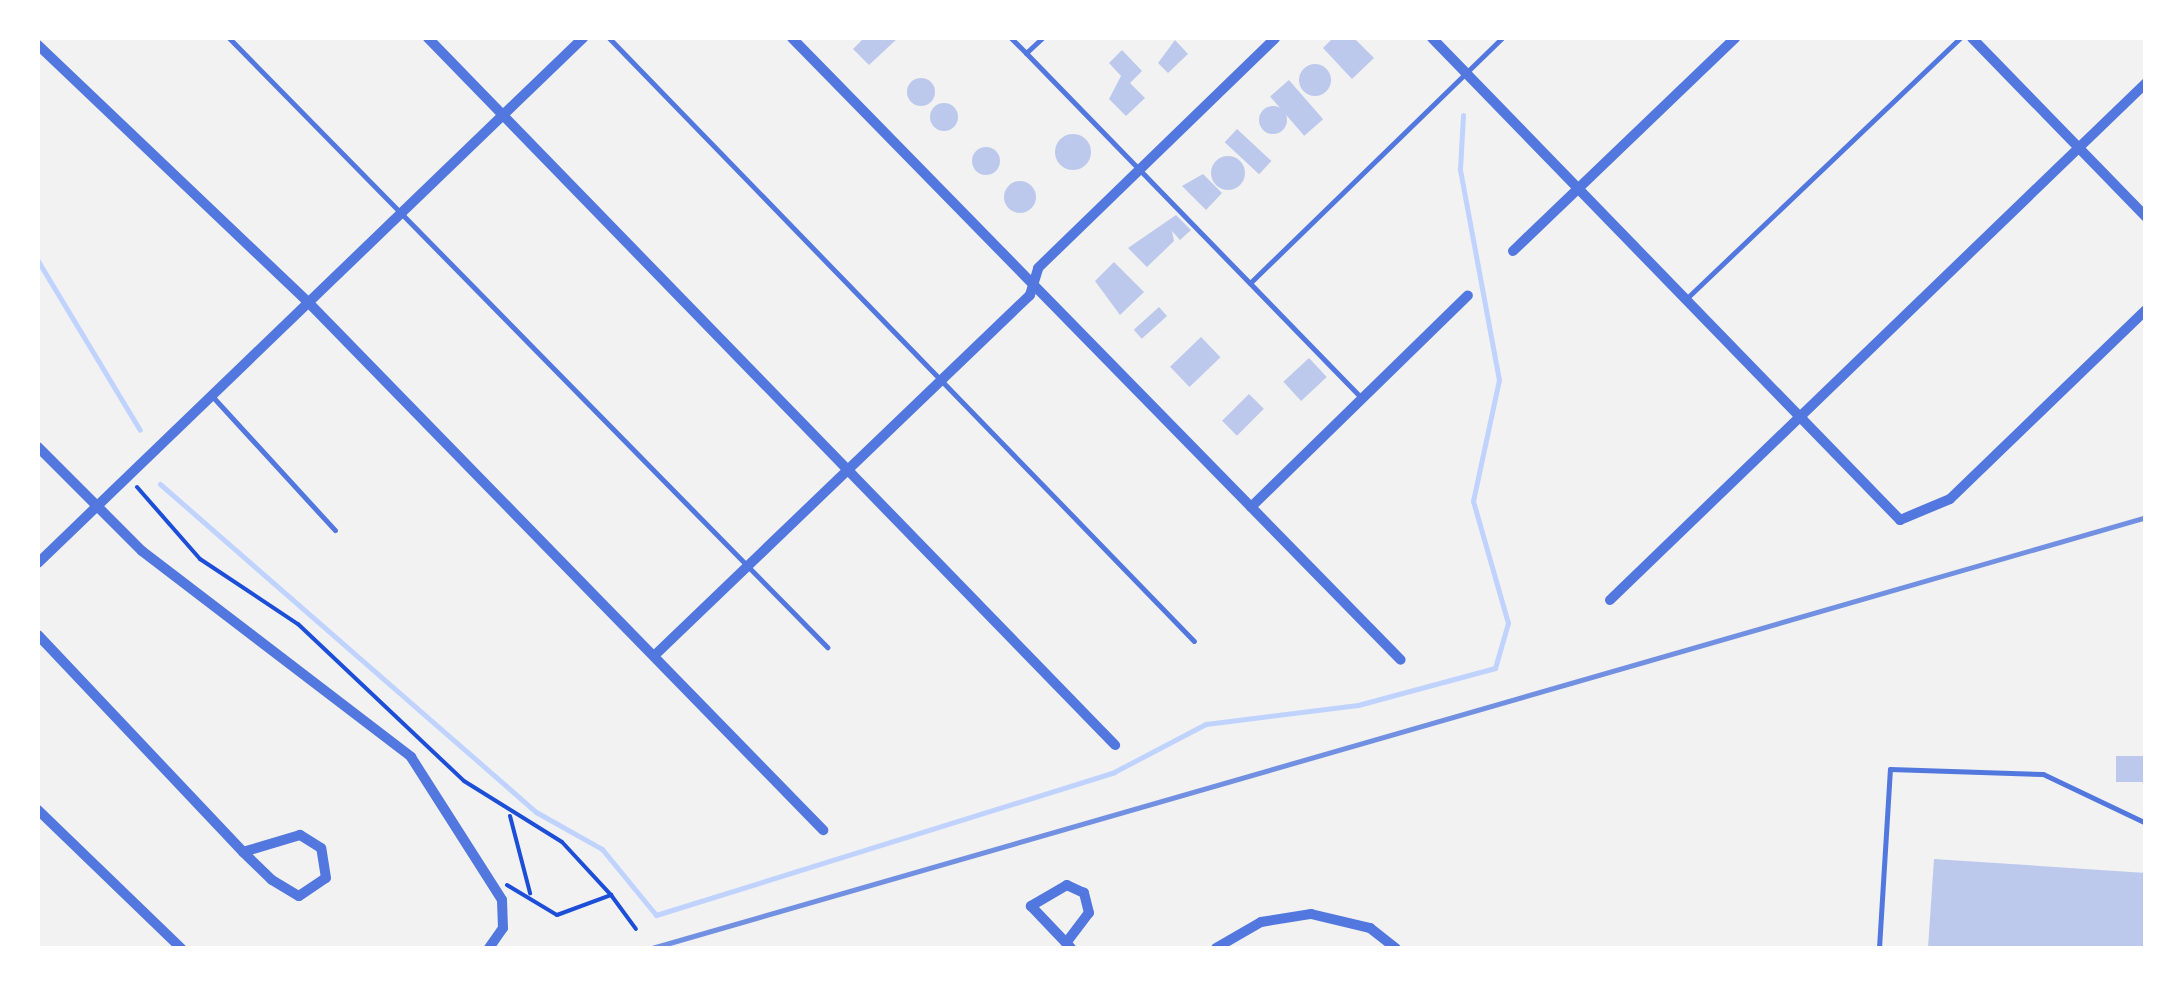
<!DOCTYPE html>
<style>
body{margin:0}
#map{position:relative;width:2183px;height:986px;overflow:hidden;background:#f2f2f2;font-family:Manrope,sans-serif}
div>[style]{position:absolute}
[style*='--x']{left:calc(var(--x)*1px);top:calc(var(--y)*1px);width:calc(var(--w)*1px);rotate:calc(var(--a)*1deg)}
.stream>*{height:5px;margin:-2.5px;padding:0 2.5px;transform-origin:2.5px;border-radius:2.5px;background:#bfd3fe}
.building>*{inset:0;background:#bdc9ec;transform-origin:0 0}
.round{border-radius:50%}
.path>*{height:4px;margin:-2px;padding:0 2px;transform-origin:2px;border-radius:2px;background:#1d4ed8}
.service>*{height:5px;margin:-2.5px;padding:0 2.5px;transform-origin:2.5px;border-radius:2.5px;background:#5277de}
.minor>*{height:10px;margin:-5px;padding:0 5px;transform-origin:5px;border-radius:5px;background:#5277de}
.rail>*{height:5px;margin:-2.5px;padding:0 2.5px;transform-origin:2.5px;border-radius:2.5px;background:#7290e2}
span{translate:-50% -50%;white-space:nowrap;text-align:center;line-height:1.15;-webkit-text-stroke:9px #fff;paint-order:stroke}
.frame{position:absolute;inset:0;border:40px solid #fff;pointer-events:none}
</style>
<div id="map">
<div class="stream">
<div style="--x:38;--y:261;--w:197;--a:58.9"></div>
<div style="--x:160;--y:484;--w:499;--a:41.1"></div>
<div style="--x:536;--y:812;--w:76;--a:29.3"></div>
<div style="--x:602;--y:849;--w:85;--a:50.7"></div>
<div style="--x:656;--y:915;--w:480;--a:-17.3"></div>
<div style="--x:1114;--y:772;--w:104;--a:-27.6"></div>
<div style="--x:1206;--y:724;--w:153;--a:-7.1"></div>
<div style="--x:1358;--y:705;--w:142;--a:-15.1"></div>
<div style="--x:1495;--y:668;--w:47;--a:-73.9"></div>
<div style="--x:1508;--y:623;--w:127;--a:-106"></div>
<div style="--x:1473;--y:501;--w:124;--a:-77.9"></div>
<div style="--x:1499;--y:380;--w:215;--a:-100.5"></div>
<div style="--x:1460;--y:169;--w:54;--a:-86.8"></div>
</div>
<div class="building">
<div style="clip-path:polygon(864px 38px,898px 38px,869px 65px,853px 49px)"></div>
<div style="clip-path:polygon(1333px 38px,1354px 38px,1374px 58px,1352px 79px,1323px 48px)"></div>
<div style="clip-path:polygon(1175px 40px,1188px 54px,1168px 73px,1158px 63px)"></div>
<div style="clip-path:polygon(1122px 50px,1142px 71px,1130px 83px,1145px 98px,1126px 116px,1109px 99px,1121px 76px,1109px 63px)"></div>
<div class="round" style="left:1299px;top:64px;width:32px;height:32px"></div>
<div class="round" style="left:907px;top:78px;width:28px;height:28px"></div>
<div style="left:1289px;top:80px;width:52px;height:25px;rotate:49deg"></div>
<div class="round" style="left:930px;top:103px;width:28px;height:28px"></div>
<div class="round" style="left:1259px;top:106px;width:28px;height:28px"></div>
<div style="left:1237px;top:129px;width:47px;height:18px;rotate:43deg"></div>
<div class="round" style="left:1055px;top:134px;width:36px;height:36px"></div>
<div class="round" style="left:972px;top:147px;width:28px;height:28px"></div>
<div class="round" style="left:1211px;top:156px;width:34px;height:34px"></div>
<div style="clip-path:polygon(1203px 174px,1222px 193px,1206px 210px,1182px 186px)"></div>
<div class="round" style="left:1004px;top:181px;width:32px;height:32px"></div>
<div style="clip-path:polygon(1176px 215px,1191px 230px,1180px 240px,1172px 231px,1174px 241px,1147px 267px,1128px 248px)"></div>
<div style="clip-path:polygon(1114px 262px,1144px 292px,1120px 315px,1095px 281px)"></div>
<div style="left:1159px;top:307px;width:12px;height:34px;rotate:48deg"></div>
<div style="left:1201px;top:337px;width:28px;height:43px;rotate:46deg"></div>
<div style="left:1309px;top:358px;width:26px;height:35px;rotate:47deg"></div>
<div style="left:1249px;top:394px;width:21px;height:38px;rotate:45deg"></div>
<div style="left:2116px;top:756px;width:30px;height:26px"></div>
<div style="clip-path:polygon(1934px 859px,2146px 873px,2146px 948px,1928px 948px)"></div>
</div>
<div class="path">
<div style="--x:137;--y:487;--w:96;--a:48.8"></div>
<div style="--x:200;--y:559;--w:118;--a:33.6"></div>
<div style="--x:298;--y:624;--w:228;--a:43.4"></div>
<div style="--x:464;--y:781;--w:115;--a:31.9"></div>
<div style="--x:562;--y:842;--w:72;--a:47.2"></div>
<div style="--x:510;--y:816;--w:80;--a:75.4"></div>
<div style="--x:507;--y:885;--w:58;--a:31"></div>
<div style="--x:557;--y:915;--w:58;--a:-20.3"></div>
<div style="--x:611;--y:895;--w:42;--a:53.7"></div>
</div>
<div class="service">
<div style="--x:229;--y:38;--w:854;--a:45.52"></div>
<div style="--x:609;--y:38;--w:840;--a:45.87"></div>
<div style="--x:1011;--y:38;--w:21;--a:45"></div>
<div style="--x:1026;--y:53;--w:22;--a:-43"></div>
<div style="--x:1026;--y:53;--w:482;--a:45.8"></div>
<div style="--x:1250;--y:283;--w:351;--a:-44.2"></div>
<div style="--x:1687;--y:298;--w:377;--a:-43.6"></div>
<div style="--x:212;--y:396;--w:182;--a:47.5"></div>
<div style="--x:1879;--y:948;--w:179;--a:-86.5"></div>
<div style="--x:1890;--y:769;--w:153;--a:1.9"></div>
<div style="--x:2043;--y:774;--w:114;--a:25.4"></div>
</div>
<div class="minor">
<div style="--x:428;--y:38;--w:986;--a:45.82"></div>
<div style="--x:792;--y:38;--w:870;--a:45.61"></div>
<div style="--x:1432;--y:38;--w:672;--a:45.84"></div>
<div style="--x:1900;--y:520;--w:54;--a:-22.8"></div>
<div style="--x:1950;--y:499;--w:272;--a:-44"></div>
<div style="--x:1972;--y:38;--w:250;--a:45.8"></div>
<div style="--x:38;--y:45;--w:373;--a:43.6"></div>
<div style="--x:308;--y:302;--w:738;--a:45.71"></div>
<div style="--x:1513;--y:251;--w:308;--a:-43.8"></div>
<div style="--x:38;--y:447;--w:147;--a:45"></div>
<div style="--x:142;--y:551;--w:339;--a:37.4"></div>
<div style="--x:411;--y:757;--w:169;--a:57.5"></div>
<div style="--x:502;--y:900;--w:28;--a:88"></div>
<div style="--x:503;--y:928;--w:24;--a:125"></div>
<div style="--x:1251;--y:507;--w:303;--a:-44.3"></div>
<div style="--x:38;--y:563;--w:757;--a:-43.93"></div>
<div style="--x:1610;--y:600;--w:745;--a:-43.97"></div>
<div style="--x:38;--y:635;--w:299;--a:46.6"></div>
<div style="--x:243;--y:852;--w:40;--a:44"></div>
<div style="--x:272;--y:880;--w:31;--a:31"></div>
<div style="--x:299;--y:896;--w:32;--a:-34"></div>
<div style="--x:326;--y:878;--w:30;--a:-99"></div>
<div style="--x:321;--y:848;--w:25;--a:-148"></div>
<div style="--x:300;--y:835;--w:59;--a:163.4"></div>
<div style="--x:656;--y:654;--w:518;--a:-43.83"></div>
<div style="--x:1030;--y:295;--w:28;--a:-73"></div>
<div style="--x:1038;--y:268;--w:330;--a:-44.1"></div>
<div style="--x:38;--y:810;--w:199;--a:44"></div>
<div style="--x:1066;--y:943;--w:38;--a:-53"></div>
<div style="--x:1089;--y:913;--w:21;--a:-104"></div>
<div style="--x:1084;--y:893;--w:19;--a:-155"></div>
<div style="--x:1067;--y:885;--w:42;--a:149.7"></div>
<div style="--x:1031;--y:906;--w:58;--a:46.4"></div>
<div style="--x:1216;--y:948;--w:52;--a:-30"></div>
<div style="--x:1261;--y:922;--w:51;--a:-9.1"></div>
<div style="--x:1311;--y:914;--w:61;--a:13.3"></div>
<div style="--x:1370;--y:928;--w:33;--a:38"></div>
</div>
<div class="rail">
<div style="--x:652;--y:948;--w:1555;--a:-16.09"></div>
</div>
<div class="frame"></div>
</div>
